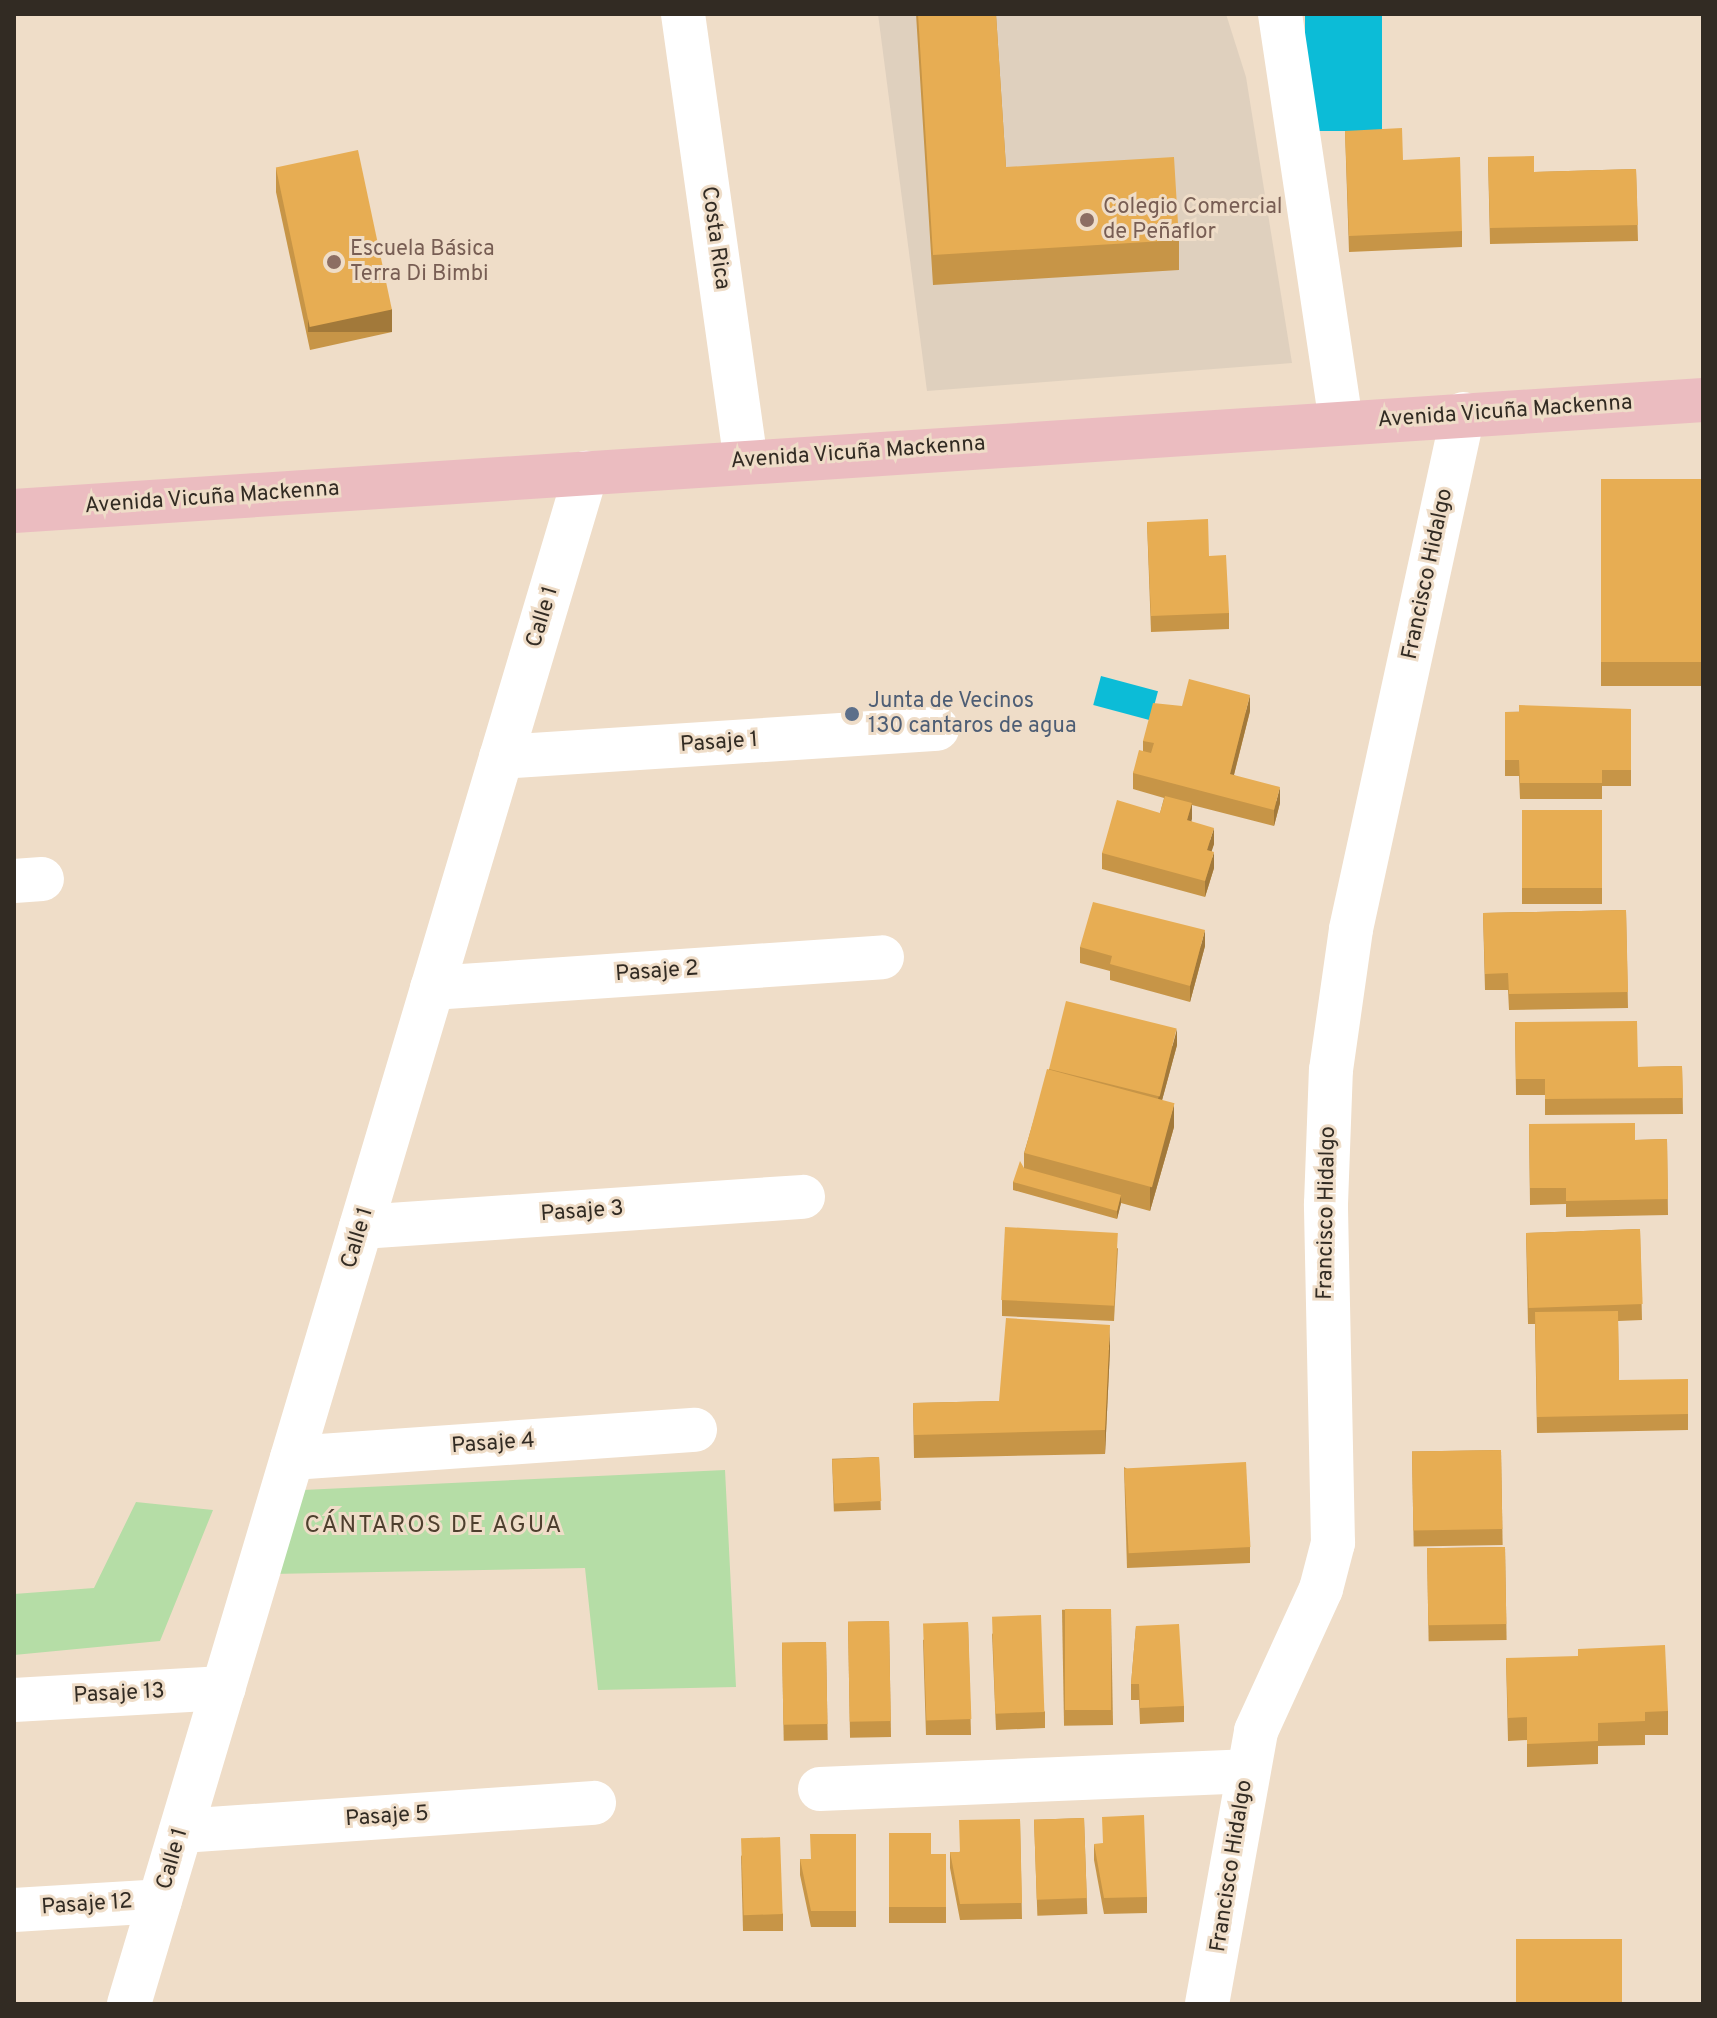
<!DOCTYPE html>
<meta charset="utf-8">
<style>
body{margin:0}
#map{position:relative;width:1717px;height:2018px;overflow:hidden;background:#efddc8;font-family:Overpass,sans-serif}
div>[style]{position:absolute}
[style*='--x']{left:calc(var(--x)*1px);top:calc(var(--y)*1px);width:calc(var(--w)*1px);rotate:calc(var(--a)*1deg)}
.education>*{inset:0;background:#dfd0be}
.green>*{inset:0;background:#b5dda6}
.water>*{inset:0;background:#0cbcd7;transform-origin:0 0}
.minor>*{height:44px;margin:-22px;padding:0 22px;transform-origin:22px;border-radius:22px;background:#fff}
.primary>*{height:44px;margin:-22px;padding:0 22px;transform-origin:22px;border-radius:22px;background:#ebbcc0}
.wall>*{inset:0;background:#c79547;transform-origin:0 0}
.shaded-wall>*{inset:0;background:#a2793a;transform-origin:0 0}
.building>*{inset:0;background:#e7ad53;transform-origin:0 0}
.dots>*{width:22px;height:22px;translate:-50% -50%;box-sizing:border-box;border:4px solid #efddc8;border-radius:50%}
span{translate:-50% -50%;white-space:nowrap;text-align:center;line-height:1.15;-webkit-text-stroke:6px #efddc8;paint-order:stroke}
.education-label{font-size:22px;color:#785e54}
.left{translate:0 -50%;text-align:left}
.street-label{font-size:22px;color:#322b23}
.service-label{font-size:22px;color:#4e5e75}
.neighbourhood-label{font-size:24px;color:#4e3f2e;letter-spacing:2px}
.frame{position:absolute;inset:0;border:16px solid #322b23;pointer-events:none}
</style>
<div id="map">
<div class="education">
<div style="clip-path:polygon(878px 14px,1226px 14px,1246px 77px,1292px 363px,927px 391px)"></div>
</div>
<div class="green">
<div style="clip-path:polygon(725px 1470px,736px 1687px,598px 1690px,585px 1568px,271px 1574px,303px 1490px)"></div>
<div style="clip-path:polygon(136px 1502px,213px 1510px,160px 1641px,14px 1655px,14px 1594px,94px 1588px)"></div>
</div>
<div class="water">
<div style="left:1305px;top:14px;width:77px;height:117px"></div>
<div style="left:1101px;top:676px;width:59px;height:30px;rotate:15deg"></div>
</div>
<div class="minor">
<div style="--x:683;--y:14;--w:451;--a:82"></div>
<div style="--x:1280;--y:14;--w:413;--a:81.5"></div>
<div style="--x:501;--y:757;--w:437;--a:-3.7"></div>
<div style="--x:14;--y:881;--w:28;--a:-4"></div>
<div style="--x:432;--y:988;--w:451;--a:-3.9"></div>
<div style="--x:361;--y:1227;--w:443;--a:-3.9"></div>
<div style="--x:292;--y:1458;--w:404;--a:-4"></div>
<div style="--x:14;--y:1700;--w:210;--a:-3.3"></div>
<div style="--x:820;--y:1789;--w:426;--a:-2.4"></div>
<div style="--x:181;--y:1831;--w:414;--a:-3.9"></div>
<div style="--x:14;--y:1910;--w:146;--a:-3.5"></div>
<div style="--x:129;--y:2004;--w:1598;--a:-73.38"></div>
<div style="--x:1207;--y:2004;--w:277;--a:-79.8"></div>
<div style="--x:1256;--y:1731;--w:156;--a:-65.4"></div>
<div style="--x:1321;--y:1589;--w:48;--a:-75.4"></div>
<div style="--x:1333;--y:1543;--w:339;--a:-91.2"></div>
<div style="--x:1326;--y:1204;--w:134;--a:-87.9"></div>
<div style="--x:1331;--y:1070;--w:142;--a:-81.9"></div>
<div style="--x:1351;--y:929;--w:527;--a:-77.73"></div>
</div>
<div class="primary">
<div style="--x:14;--y:511;--w:1693;--a:-3.76"></div>
</div>
<div class="wall">
<div style="clip-path:polygon(916px 14px,996px 14px,1006px 167px,1179px 240px,1179px 270px,933px 285px)"></div>
<div style="clip-path:polygon(1345px 131px,1462px 231px,1462px 247px,1349px 252px)"></div>
<div style="clip-path:polygon(1488px 157px,1534px 172px,1636px 169px,1638px 241px,1490px 244px)"></div>
<div style="clip-path:polygon(276px 168px,392px 332px,310px 350px,276px 192px)"></div>
<div style="left:1703px;top:479px;width:207px;height:102px;rotate:90deg"></div>
<div style="clip-path:polygon(1147px 522px,1209px 556px,1229px 613px,1229px 629px,1151px 632px)"></div>
<div style="clip-path:polygon(1631px 709px,1631px 786px,1602px 786px,1602px 799px,1520px 799px,1519px 776px,1505px 776px,1505px 712px)"></div>
<div style="clip-path:polygon(1250px 711px,1234px 775px,1280px 803px,1274px 826px,1192px 805px,1191px 821px,1214px 844px,1211px 851px,1214px 868px,1205px 897px,1102px 869px,1102px 853px,1160px 813px,1164px 798px,1133px 789px,1133px 773px,1143px 751px,1143px 741px)"></div>
<div style="left:1522px;top:810px;width:80px;height:94px"></div>
<div style="clip-path:polygon(1626px 910px,1628px 1008px,1509px 1010px,1508px 990px,1485px 990px,1483px 913px)"></div>
<div style="clip-path:polygon(1205px 946px,1190px 1002px,1110px 980px,1110px 971px,1080px 963px,1080px 947px)"></div>
<div style="clip-path:polygon(1515px 1022px,1638px 1067px,1682px 1066px,1683px 1114px,1545px 1115px,1545px 1095px,1516px 1095px)"></div>
<div style="clip-path:polygon(1177px 1045px,1162px 1100px,1174px 1127px,1150px 1211px,1121px 1203px,1117px 1219px,1013px 1190px,1013px 1182px,1024px 1168px,1024px 1153px,1049px 1069px)"></div>
<div style="clip-path:polygon(1529px 1124px,1635px 1140px,1667px 1139px,1668px 1215px,1566px 1217px,1566px 1204px,1530px 1205px)"></div>
<div style="clip-path:polygon(1640px 1229px,1642px 1320px,1618px 1321px,1619px 1380px,1688px 1414px,1688px 1430px,1537px 1433px,1535px 1324px,1528px 1324px,1526px 1233px)"></div>
<div style="clip-path:polygon(1118px 1248px,1114px 1321px,1002px 1316px,1002px 1300px)"></div>
<div style="clip-path:polygon(1110px 1349px,1105px 1454px,914px 1458px,913px 1403px,999px 1401px)"></div>
<div style="left:1501px;top:1450px;width:95px;height:89px;rotate:89deg"></div>
<div style="left:879px;top:1457px;width:53px;height:47px;rotate:88deg"></div>
<div style="clip-path:polygon(1124px 1467px,1250px 1547px,1250px 1563px,1127px 1568px)"></div>
<div style="left:1505px;top:1547px;width:93px;height:78px;rotate:89deg"></div>
<div style="left:1111px;top:1609px;width:116px;height:49px;rotate:89deg"></div>
<div style="left:889px;top:1621px;width:116px;height:41px;rotate:89deg"></div>
<div style="clip-path:polygon(968px 1622px,971px 1735px,926px 1735px,923px 1640px)"></div>
<div style="clip-path:polygon(1136px 1626px,1184px 1706px,1184px 1722px,1140px 1724px,1139px 1700px,1131px 1700px,1131px 1684px)"></div>
<div style="clip-path:polygon(992px 1633px,1045px 1712px,1045px 1728px,996px 1730px)"></div>
<div style="left:826px;top:1642px;width:98px;height:44px;rotate:89deg"></div>
<div style="clip-path:polygon(1506px 1658px,1668px 1711px,1668px 1735px,1645px 1735px,1645px 1745px,1598px 1746px,1598px 1764px,1527px 1767px,1527px 1740px,1508px 1741px)"></div>
<div style="left:1084px;top:1818px;width:96px;height:50px;rotate:88deg"></div>
<div style="clip-path:polygon(1020px 1819px,1022px 1919px,960px 1920px,950px 1868px,950px 1852px,959px 1852px)"></div>
<div style="clip-path:polygon(889px 1833px,931px 1854px,946px 1854px,946px 1923px,889px 1923px)"></div>
<div style="clip-path:polygon(856px 1834px,856px 1927px,811px 1927px,800px 1875px,800px 1859px,811px 1859px)"></div>
<div style="clip-path:polygon(1094px 1844px,1147px 1897px,1147px 1913px,1104px 1914px,1094px 1860px)"></div>
<div style="clip-path:polygon(741px 1855px,783px 1914px,783px 1931px,743px 1931px)"></div>
</div>
<div class="shaded-wall">
<div style="left:392px;top:309px;width:23px;height:84px;rotate:90deg"></div>
<div style="clip-path:polygon(1250px 695px,1250px 711px,1230px 790px,1230px 774px)"></div>
<div style="clip-path:polygon(1280px 787px,1280px 803px,1274px 826px,1274px 810px)"></div>
<div style="clip-path:polygon(1192px 803px,1192px 819px,1187px 836px,1187px 820px)"></div>
<div style="clip-path:polygon(1214px 828px,1214px 844px,1207px 866px,1207px 850px)"></div>
<div style="clip-path:polygon(1214px 852px,1214px 868px,1205px 897px,1205px 881px)"></div>
<div style="clip-path:polygon(1205px 930px,1205px 946px,1190px 1002px,1190px 986px)"></div>
<div style="clip-path:polygon(1177px 1029px,1177px 1045px,1157px 1119px,1157px 1103px)"></div>
<div style="clip-path:polygon(1174px 1104px,1174px 1127px,1150px 1211px,1150px 1188px)"></div>
<div style="clip-path:polygon(1121px 1195px,1121px 1203px,1117px 1219px,1117px 1211px)"></div>
<div style="clip-path:polygon(1110px 1325px,1110px 1349px,1105px 1454px,1105px 1430px)"></div>
</div>
<div class="building">
<div style="clip-path:polygon(918px 14px,996px 14px,1006px 167px,1174px 157px,1179px 240px,933px 255px)"></div>
<div style="clip-path:polygon(1402px 128px,1403px 160px,1460px 157px,1462px 231px,1349px 236px,1345px 131px)"></div>
<div style="left:358px;top:150px;width:163px;height:84px;rotate:78deg"></div>
<div style="clip-path:polygon(1534px 156px,1534px 172px,1636px 169px,1638px 225px,1490px 228px,1488px 157px)"></div>
<div style="left:1703px;top:479px;width:183px;height:102px;rotate:90deg"></div>
<div style="clip-path:polygon(1208px 519px,1209px 556px,1226px 555px,1229px 613px,1151px 616px,1147px 522px)"></div>
<div style="clip-path:polygon(1189px 679px,1250px 695px,1230px 774px,1280px 787px,1274px 810px,1133px 773px,1139px 750px,1151px 753px,1154px 743px,1143px 741px,1153px 703px,1182px 706px)"></div>
<div style="clip-path:polygon(1519px 705px,1631px 709px,1631px 770px,1602px 770px,1602px 783px,1520px 783px,1519px 760px,1505px 760px,1505px 712px,1519px 712px)"></div>
<div style="clip-path:polygon(1165px 796px,1192px 803px,1187px 820px,1214px 828px,1207px 850px,1214px 852px,1205px 881px,1102px 853px,1117px 800px,1160px 813px)"></div>
<div style="left:1522px;top:810px;width:80px;height:78px"></div>
<div style="clip-path:polygon(1093px 902px,1205px 930px,1190px 986px,1110px 964px,1112px 956px,1080px 947px)"></div>
<div style="clip-path:polygon(1626px 910px,1628px 992px,1509px 994px,1508px 973px,1485px 974px,1483px 913px)"></div>
<div style="left:1066px;top:1001px;width:114px;height:70px;rotate:14deg"></div>
<div style="clip-path:polygon(1637px 1021px,1638px 1067px,1682px 1066px,1683px 1098px,1545px 1099px,1545px 1079px,1516px 1079px,1515px 1022px)"></div>
<div style="left:1047px;top:1069px;width:132px;height:87px;rotate:15deg"></div>
<div style="clip-path:polygon(1635px 1123px,1635px 1140px,1667px 1139px,1668px 1199px,1566px 1201px,1566px 1188px,1530px 1188px,1529px 1124px)"></div>
<div style="clip-path:polygon(1020px 1161px,1024px 1168px,1121px 1195px,1117px 1211px,1013px 1182px)"></div>
<div style="left:1005px;top:1227px;width:113px;height:73px;rotate:3deg"></div>
<div style="left:1640px;top:1229px;width:75px;height:114px;rotate:88deg"></div>
<div style="clip-path:polygon(1618px 1311px,1619px 1380px,1688px 1379px,1688px 1414px,1537px 1417px,1535px 1312px)"></div>
<div style="clip-path:polygon(1006px 1318px,1110px 1325px,1105px 1430px,914px 1435px,913px 1403px,999px 1401px)"></div>
<div style="left:1501px;top:1450px;width:79px;height:89px;rotate:89deg"></div>
<div style="left:879px;top:1457px;width:44px;height:47px;rotate:87deg"></div>
<div style="left:1246px;top:1462px;width:85px;height:122px;rotate:87deg"></div>
<div style="left:1505px;top:1547px;width:77px;height:78px;rotate:89deg"></div>
<div style="left:1065px;top:1609px;width:46px;height:101px"></div>
<div style="left:1041px;top:1615px;width:97px;height:49px;rotate:88deg"></div>
<div style="left:889px;top:1621px;width:100px;height:41px;rotate:89deg"></div>
<div style="left:968px;top:1622px;width:97px;height:45px;rotate:88deg"></div>
<div style="clip-path:polygon(1179px 1624px,1184px 1706px,1140px 1708px,1139px 1684px,1131px 1684px,1136px 1626px)"></div>
<div style="left:826px;top:1642px;width:82px;height:44px;rotate:89deg"></div>
<div style="clip-path:polygon(1665px 1645px,1668px 1711px,1645px 1712px,1645px 1721px,1598px 1723px,1598px 1741px,1527px 1744px,1527px 1717px,1508px 1718px,1506px 1658px,1578px 1656px,1578px 1649px)"></div>
<div style="clip-path:polygon(1144px 1815px,1147px 1897px,1104px 1898px,1094px 1844px,1103px 1843px,1102px 1817px)"></div>
<div style="left:1084px;top:1818px;width:80px;height:50px;rotate:88deg"></div>
<div style="clip-path:polygon(1020px 1819px,1022px 1903px,960px 1904px,950px 1852px,960px 1852px,959px 1820px)"></div>
<div style="clip-path:polygon(889px 1833px,931px 1833px,931px 1854px,946px 1854px,946px 1907px,889px 1907px)"></div>
<div style="clip-path:polygon(810px 1834px,856px 1834px,856px 1911px,811px 1911px,800px 1859px,811px 1859px)"></div>
<div style="left:780px;top:1837px;width:77px;height:39px;rotate:88deg"></div>
<div style="left:1516px;top:1939px;width:106px;height:65px"></div>
</div>
<div class="dots">
<div style="left:1087px;top:220px;background:#8d6e63"></div>
<div style="left:334px;top:262px;background:#8d6e63"></div>
<div style="left:852px;top:714px;background:#5c6f8a"></div>
</div>
<div class="education-label">
<span class="left" style="left:1103px;top:220px">Colegio Comercial<br>de Peñaflor</span>
<span class="left" style="left:350px;top:262px">Escuela Básica<br>Terra Di Bimbi</span>
</div>
<div class="street-label">
<span style="left:715px;top:238px;rotate:82deg">Costa Rica</span>
<span style="left:1505px;top:412px;rotate:-4deg">Avenida Vicuña Mackenna</span>
<span style="left:858px;top:453px;rotate:-4deg">Avenida Vicuña Mackenna</span>
<span style="left:212px;top:498px;rotate:-4deg">Avenida Vicuña Mackenna</span>
<span style="left:1428px;top:574px;rotate:-78deg">Francisco Hidalgo</span>
<span style="left:543px;top:617px;rotate:-73deg">Calle 1</span>
<span style="left:719px;top:743px;rotate:-4deg">Pasaje 1</span>
<span style="left:657px;top:972px;rotate:-4deg">Pasaje 2</span>
<span style="left:582px;top:1212px;rotate:-4deg">Pasaje 3</span>
<span style="left:1327px;top:1213px;rotate:-89deg">Francisco Hidalgo</span>
<span style="left:358px;top:1238px;rotate:-73deg">Calle 1</span>
<span style="left:493px;top:1444px;rotate:-4deg">Pasaje 4</span>
<span style="left:119px;top:1694px;rotate:-3deg">Pasaje 13</span>
<span style="left:387px;top:1817px;rotate:-4deg">Pasaje 5</span>
<span style="left:173px;top:1859px;rotate:-74deg">Calle 1</span>
<span style="left:1232px;top:1866px;rotate:-81deg">Francisco Hidalgo</span>
<span style="left:87px;top:1905px;rotate:-4deg">Pasaje 12</span>
</div>
<div class="service-label">
<span class="left" style="left:868px;top:714px">Junta de Vecinos<br>130 cantaros de agua</span>
</div>
<div class="neighbourhood-label">
<span style="left:434px;top:1527px">CÁNTAROS DE AGUA</span>
</div>
<div class="frame"></div>
</div>
